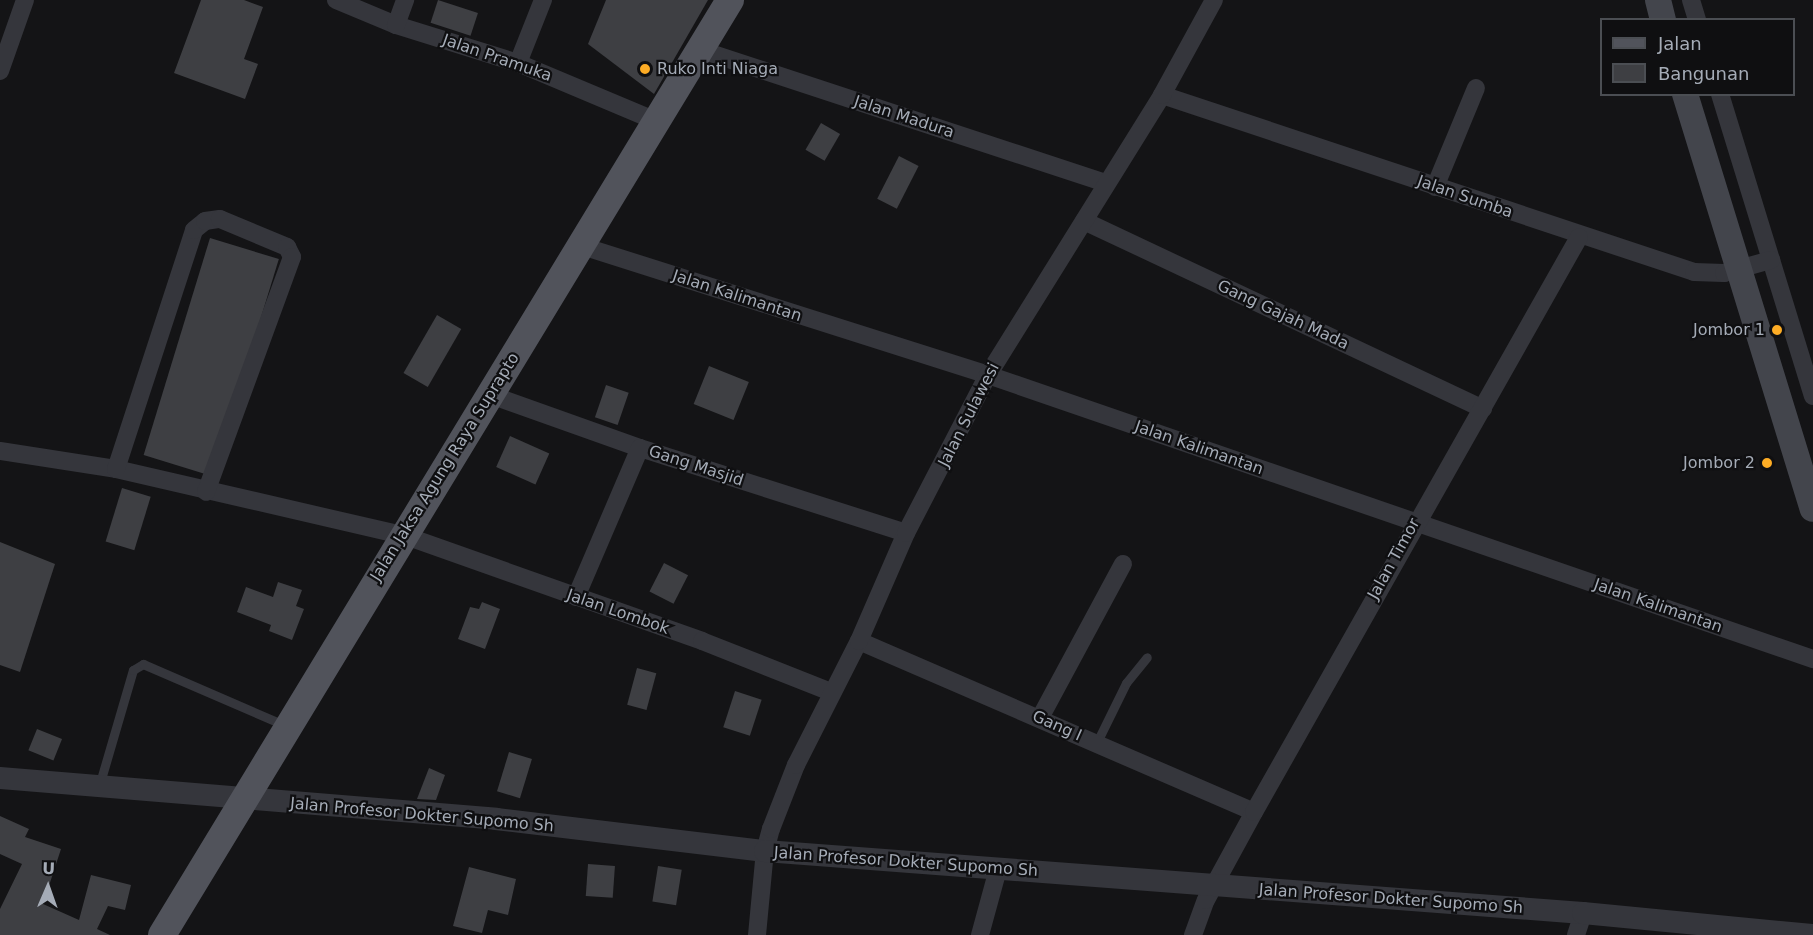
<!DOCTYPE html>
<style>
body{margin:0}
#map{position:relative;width:1813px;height:935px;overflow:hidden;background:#141416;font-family:"DejaVu Sans",sans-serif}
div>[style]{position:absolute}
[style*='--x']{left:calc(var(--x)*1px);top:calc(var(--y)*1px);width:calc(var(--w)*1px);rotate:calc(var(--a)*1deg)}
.building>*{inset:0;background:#3e3f43;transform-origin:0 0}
.service>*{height:9px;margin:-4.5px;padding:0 4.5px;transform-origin:4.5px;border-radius:4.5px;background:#35363c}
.minor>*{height:18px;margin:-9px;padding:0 9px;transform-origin:9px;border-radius:9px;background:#35363c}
.tertiary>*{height:22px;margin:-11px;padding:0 11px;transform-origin:11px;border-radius:11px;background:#35363c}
.secondary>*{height:26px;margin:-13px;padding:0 13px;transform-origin:13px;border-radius:13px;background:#43454c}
.primary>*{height:28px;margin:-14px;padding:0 14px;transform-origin:14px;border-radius:14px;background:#51535b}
.dots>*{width:16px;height:16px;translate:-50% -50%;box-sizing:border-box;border:3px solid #0f0f11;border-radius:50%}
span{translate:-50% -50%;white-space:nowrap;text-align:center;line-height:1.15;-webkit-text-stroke:4.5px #0f0f11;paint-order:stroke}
.street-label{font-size:16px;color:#a5acb7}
.poi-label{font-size:16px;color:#a5acb7}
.left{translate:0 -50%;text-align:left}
.right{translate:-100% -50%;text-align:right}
.legend{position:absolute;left:1600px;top:18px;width:195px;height:78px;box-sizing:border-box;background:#0f0f11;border:2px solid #4b4e53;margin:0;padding:8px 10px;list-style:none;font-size:18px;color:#a5acb7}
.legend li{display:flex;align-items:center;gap:12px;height:30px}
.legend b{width:30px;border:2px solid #4b4e53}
.north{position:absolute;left:18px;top:857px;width:60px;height:60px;-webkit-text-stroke:4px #0f0f11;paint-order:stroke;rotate:2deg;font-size:16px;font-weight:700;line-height:24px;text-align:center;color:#a5acb7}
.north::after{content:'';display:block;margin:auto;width:21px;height:27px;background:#a5acb7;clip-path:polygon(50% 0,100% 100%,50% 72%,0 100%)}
</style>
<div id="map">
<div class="building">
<div style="clip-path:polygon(201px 0,244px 0,263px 7px,244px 59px,258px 64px,245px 99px,174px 73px)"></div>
<div style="left:438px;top:0;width:42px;height:24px;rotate:18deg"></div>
<div style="clip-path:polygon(606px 0,708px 0,654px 94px,588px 44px)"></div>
<div style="left:821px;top:123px;width:22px;height:31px;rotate:30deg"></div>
<div style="left:899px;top:156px;width:22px;height:48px;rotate:27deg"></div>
<div style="left:210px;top:238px;width:72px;height:227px;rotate:17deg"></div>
<div style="left:437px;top:315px;width:28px;height:67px;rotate:30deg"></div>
<div style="left:709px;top:366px;width:43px;height:41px;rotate:22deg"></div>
<div style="left:606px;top:385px;width:24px;height:34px;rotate:19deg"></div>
<div style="left:510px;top:436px;width:43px;height:34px;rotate:24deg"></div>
<div style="left:122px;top:488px;width:30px;height:56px;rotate:17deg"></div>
<div style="clip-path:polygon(0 542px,55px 564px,20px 672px,0 665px)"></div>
<div style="left:664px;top:563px;width:27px;height:32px;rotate:27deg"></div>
<div style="clip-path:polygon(278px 582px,302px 590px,296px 606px,304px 609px,292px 640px,269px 631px,271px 625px,237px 612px,246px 587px,273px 597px)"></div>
<div style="clip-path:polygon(482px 602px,500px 609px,485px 649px,458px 639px,470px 607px,479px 609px)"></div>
<div style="left:637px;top:668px;width:20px;height:38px;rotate:15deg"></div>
<div style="left:735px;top:691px;width:28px;height:38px;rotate:18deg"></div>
<div style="left:37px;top:729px;width:27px;height:23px;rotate:22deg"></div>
<div style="left:509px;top:752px;width:24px;height:41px;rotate:17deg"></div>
<div style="clip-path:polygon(429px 768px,445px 775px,436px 800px,417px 799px)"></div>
<div style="clip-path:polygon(0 816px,29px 829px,25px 837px,61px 849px,43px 904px,79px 920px,91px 875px,131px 885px,125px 910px,108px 906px,97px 929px,110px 935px,0 935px,0 909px,22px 864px,0 854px)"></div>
<div style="left:588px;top:864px;width:27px;height:32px;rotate:4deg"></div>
<div style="left:658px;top:866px;width:24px;height:36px;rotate:9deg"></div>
<div style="clip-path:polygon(469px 867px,516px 879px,508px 915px,488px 910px,482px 933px,453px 926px)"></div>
</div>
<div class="service">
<div style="--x:1096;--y:744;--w:68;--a:-63.8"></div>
<div style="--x:1126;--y:683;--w:33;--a:-51"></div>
<div style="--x:99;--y:786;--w:121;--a:-73.7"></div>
<div style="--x:133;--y:670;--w:12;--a:-31"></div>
<div style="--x:143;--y:664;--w:156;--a:23.4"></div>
</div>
<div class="minor">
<div style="--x:336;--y:0;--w:65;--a:22.6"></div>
<div style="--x:396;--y:25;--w:128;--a:17.3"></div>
<div style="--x:518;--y:63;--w:150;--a:22.8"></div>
<div style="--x:1691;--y:0;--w:21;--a:73"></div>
<div style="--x:396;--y:25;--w:27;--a:-70"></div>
<div style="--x:701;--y:50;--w:426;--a:18.2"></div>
<div style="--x:518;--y:63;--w:68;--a:-68.4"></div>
<div style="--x:0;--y:71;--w:75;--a:-70.6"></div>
<div style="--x:1720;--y:94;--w:316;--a:72.9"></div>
<div style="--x:1162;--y:95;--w:561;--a:18.4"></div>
<div style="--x:1694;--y:272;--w:30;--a:2"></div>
<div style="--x:1724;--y:273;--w:49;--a:-15.5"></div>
<div style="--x:1435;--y:187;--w:107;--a:-67.5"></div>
<div style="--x:1084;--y:221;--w:441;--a:25.2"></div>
<div style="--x:582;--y:246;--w:426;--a:17.6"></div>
<div style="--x:988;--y:375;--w:873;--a:19"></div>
<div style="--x:488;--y:394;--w:161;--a:19.6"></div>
<div style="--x:640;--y:448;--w:279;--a:17.7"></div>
<div style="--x:0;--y:451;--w:117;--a:8.8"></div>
<div style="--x:116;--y:469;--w:294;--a:13"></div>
<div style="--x:403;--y:535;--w:317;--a:19.5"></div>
<div style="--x:702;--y:641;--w:139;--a:21.6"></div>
<div style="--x:116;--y:469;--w:251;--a:-71.9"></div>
<div style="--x:194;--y:230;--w:14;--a:-39"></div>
<div style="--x:205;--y:221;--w:15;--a:-8"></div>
<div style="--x:220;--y:219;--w:73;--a:22.7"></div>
<div style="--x:287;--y:247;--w:11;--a:63"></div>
<div style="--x:292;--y:257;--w:250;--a:110.1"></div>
<div style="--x:576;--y:597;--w:162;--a:-66.8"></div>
<div style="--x:859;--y:641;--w:430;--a:23.4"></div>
<div style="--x:1040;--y:718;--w:175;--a:-61.7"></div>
<div style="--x:757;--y:935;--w:84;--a:-84.6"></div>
<div style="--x:765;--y:851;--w:23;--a:-75"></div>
<div style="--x:771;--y:829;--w:69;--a:-68.7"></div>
<div style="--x:796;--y:765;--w:139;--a:-63.1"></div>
<div style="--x:859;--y:641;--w:118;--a:-66.5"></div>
<div style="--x:906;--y:533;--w:178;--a:-62.6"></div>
<div style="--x:988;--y:375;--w:330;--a:-58.1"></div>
<div style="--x:1162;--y:95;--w:108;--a:-61.3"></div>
<div style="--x:980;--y:935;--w:68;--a:-74.7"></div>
<div style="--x:1193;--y:935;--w:37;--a:-70"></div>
<div style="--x:1206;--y:900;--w:100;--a:-61.4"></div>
<div style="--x:1254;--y:812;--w:660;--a:-60.52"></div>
<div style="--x:1576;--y:935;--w:23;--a:-72"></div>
</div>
<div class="tertiary">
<div style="--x:0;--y:778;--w:498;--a:4.7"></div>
<div style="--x:496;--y:819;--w:271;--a:6.8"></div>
<div style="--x:765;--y:851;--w:820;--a:4.33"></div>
<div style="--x:1583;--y:913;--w:231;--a:5.5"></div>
</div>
<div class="secondary">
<div style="--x:1658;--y:0;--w:21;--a:76"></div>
<div style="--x:1685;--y:94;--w:434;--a:72.9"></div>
</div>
<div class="primary">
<div style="--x:162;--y:935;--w:1094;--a:-58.72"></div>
</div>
<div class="dots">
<div style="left:645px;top:69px;background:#fdac25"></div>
<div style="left:1777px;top:330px;background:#fdac25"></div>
<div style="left:1767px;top:463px;background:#fdac25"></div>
</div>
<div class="street-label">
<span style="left:497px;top:58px;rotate:19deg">Jalan Pramuka</span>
<span style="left:904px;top:117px;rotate:18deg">Jalan Madura</span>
<span style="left:1465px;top:197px;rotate:19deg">Jalan Sumba</span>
<span style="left:737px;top:296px;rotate:18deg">Jalan Kalimantan</span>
<span style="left:1283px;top:315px;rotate:25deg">Gang Gajah Mada</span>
<span style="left:969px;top:415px;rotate:-63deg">Jalan Sulawesi</span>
<span style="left:1199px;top:448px;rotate:19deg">Jalan Kalimantan</span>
<span style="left:696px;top:466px;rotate:18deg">Gang Masjid</span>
<span style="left:445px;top:467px;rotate:-58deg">Jalan Jaksa Agung Raya Suprapto</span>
<span style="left:1394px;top:559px;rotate:-61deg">Jalan Timor</span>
<span style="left:1658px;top:606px;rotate:19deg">Jalan Kalimantan</span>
<span style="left:618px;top:612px;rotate:19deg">Jalan Lombok</span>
<span style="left:1057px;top:726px;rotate:24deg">Gang I</span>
<span style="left:422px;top:815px;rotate:5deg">Jalan Profesor Dokter Supomo Sh</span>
<span style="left:906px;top:862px;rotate:4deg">Jalan Profesor Dokter Supomo Sh</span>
<span style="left:1391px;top:899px;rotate:4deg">Jalan Profesor Dokter Supomo Sh</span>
</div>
<div class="poi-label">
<span class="left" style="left:657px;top:69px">Ruko Inti Niaga</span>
<span class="right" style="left:1765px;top:330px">Jombor 1</span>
<span class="right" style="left:1755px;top:463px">Jombor 2</span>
</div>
<ul class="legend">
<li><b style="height:8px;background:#51535b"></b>Jalan</li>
<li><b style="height:16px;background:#3e3f43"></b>Bangunan</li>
</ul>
<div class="north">U</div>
</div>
